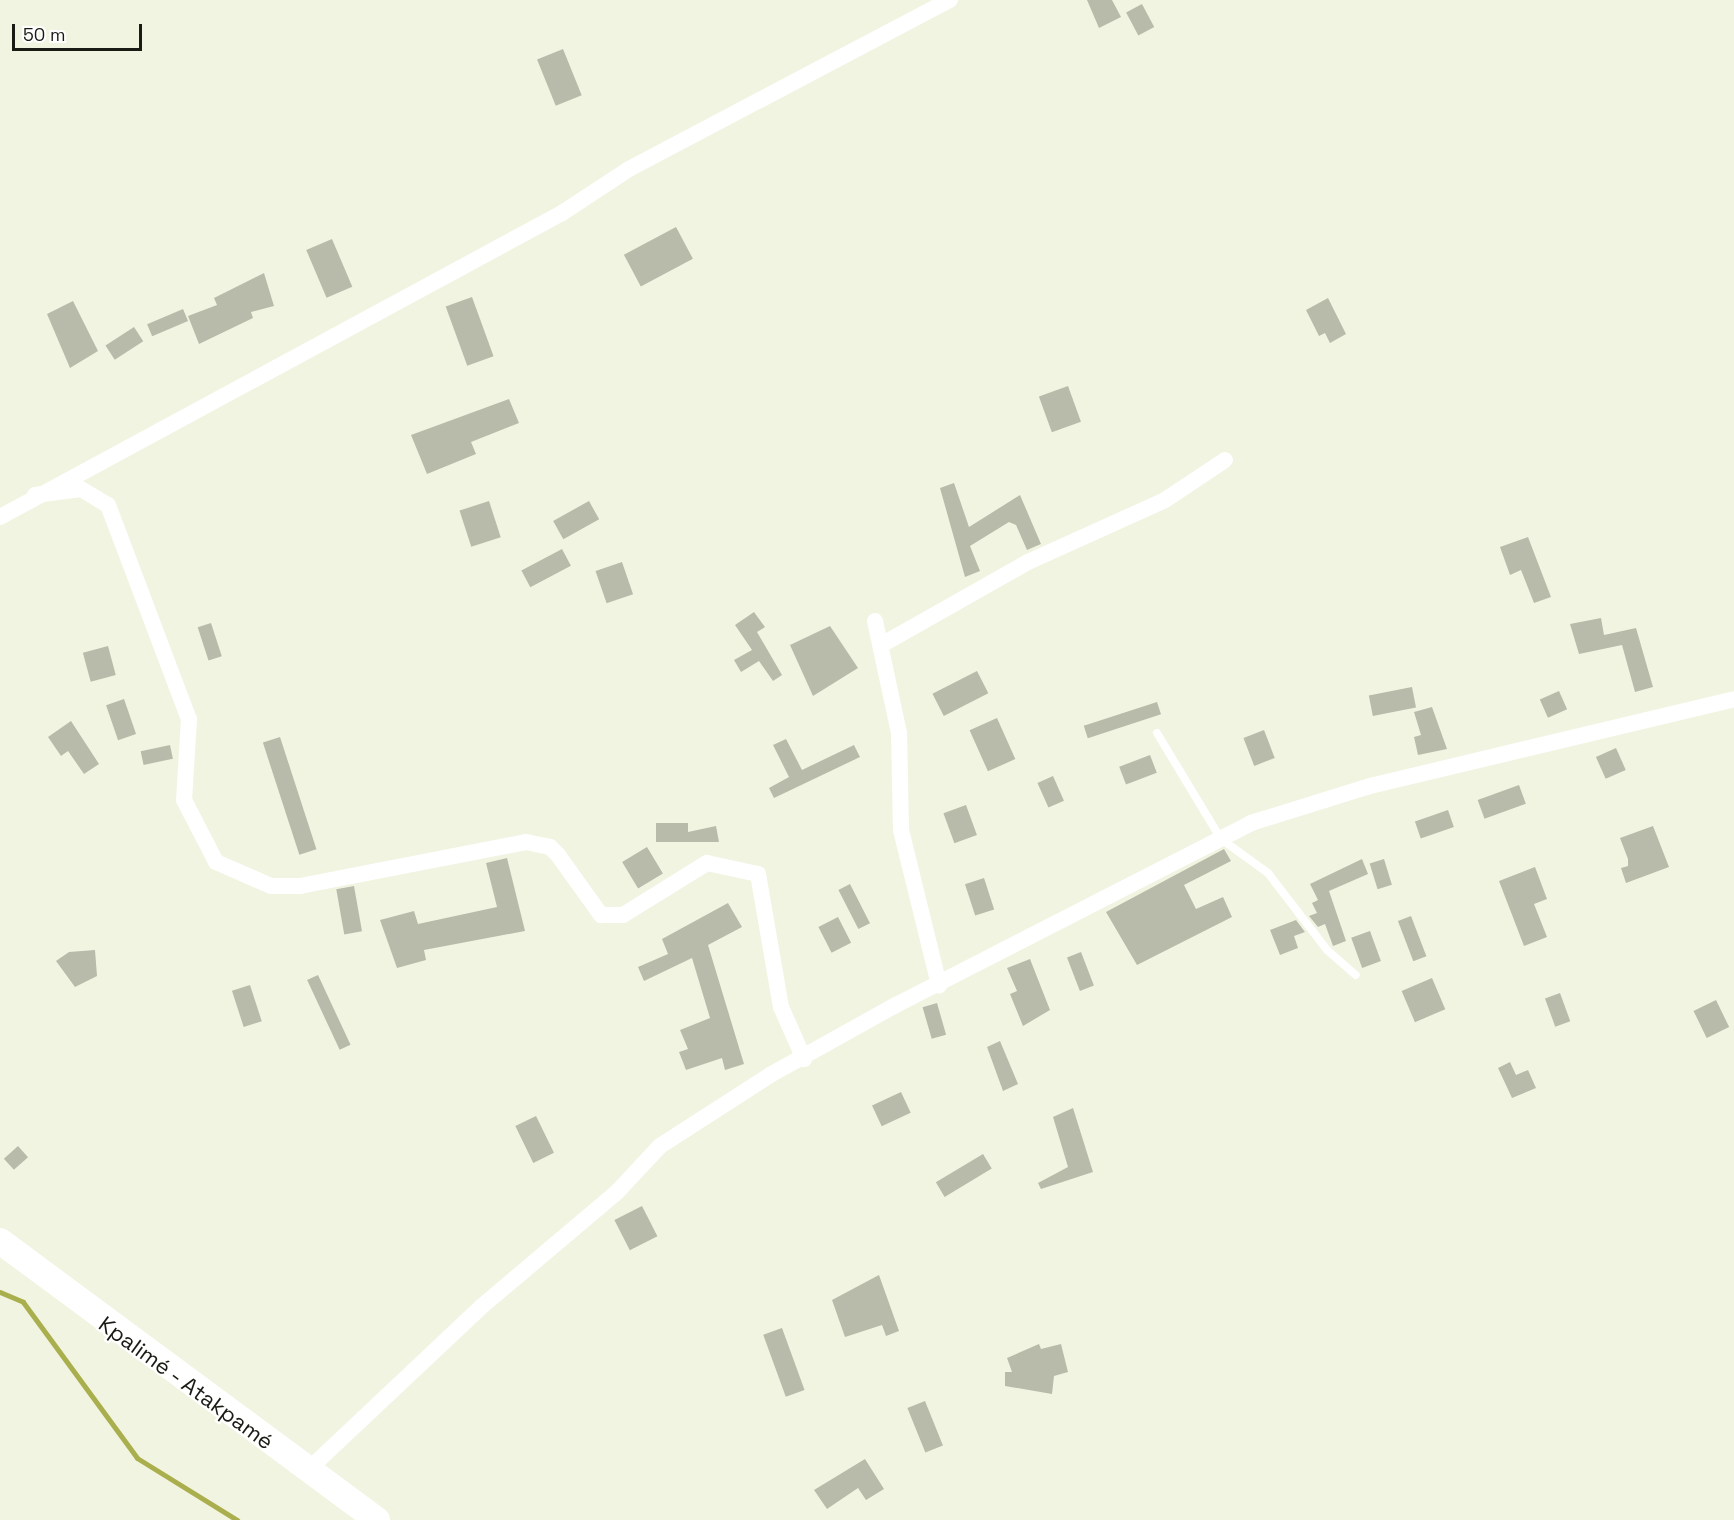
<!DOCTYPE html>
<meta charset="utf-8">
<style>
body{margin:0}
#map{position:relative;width:1734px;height:1520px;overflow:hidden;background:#f2f4e2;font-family:"Space Grotesk",sans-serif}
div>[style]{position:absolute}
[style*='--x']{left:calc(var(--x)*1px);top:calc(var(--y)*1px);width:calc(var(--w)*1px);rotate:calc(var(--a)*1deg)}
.stream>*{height:5px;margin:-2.5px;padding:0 2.5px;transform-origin:2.5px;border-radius:2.5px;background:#aaaf4d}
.building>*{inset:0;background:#b9bbaa;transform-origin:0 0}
.service>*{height:8px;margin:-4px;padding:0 4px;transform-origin:4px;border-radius:4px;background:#fff}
.minor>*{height:16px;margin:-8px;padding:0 8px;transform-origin:8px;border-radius:8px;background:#fff}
.primary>*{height:26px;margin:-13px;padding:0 13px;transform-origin:13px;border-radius:13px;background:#fff}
span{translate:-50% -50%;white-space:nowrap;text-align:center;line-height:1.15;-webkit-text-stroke:4.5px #fff;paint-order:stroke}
.street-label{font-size:22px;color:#1b1b15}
.scale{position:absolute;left:12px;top:24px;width:130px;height:27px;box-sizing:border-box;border:3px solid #1b1b15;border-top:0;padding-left:8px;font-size:18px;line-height:21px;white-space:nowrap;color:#1b1b15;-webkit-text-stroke:4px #fff;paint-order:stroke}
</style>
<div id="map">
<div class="stream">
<div style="--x:0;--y:1292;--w:25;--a:23"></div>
<div style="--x:23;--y:1302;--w:193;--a:53.8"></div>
<div style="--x:137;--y:1458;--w:118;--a:31.8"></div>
</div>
<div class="building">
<div style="clip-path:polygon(1087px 0,1112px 0,1121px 17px,1099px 28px)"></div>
<div style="left:1142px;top:4px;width:26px;height:18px;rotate:62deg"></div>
<div style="left:563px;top:49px;width:50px;height:28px;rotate:68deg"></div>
<div style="left:676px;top:227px;width:36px;height:59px;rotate:62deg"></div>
<div style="left:332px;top:239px;width:52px;height:28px;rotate:67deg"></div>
<div style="clip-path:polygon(264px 273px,274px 306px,251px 312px,253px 318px,199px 344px,188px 316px,217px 305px,214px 298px)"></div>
<div style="left:472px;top:297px;width:63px;height:28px;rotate:70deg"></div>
<div style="clip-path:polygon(1328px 298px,1346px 334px,1330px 343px,1325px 333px,1319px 336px,1306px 310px)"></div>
<div style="clip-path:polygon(73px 301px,98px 351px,70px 368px,47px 314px)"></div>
<div style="left:183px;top:309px;width:13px;height:39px;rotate:67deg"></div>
<div style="left:134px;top:327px;width:17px;height:34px;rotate:57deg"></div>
<div style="left:1068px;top:386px;width:38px;height:31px;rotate:70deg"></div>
<div style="clip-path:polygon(509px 399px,519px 423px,471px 442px,476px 454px,427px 474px,411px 435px)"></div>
<div style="clip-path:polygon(954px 483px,969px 527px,1020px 495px,1041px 544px,1027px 550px,1016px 525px,1009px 522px,970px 546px,980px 571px,965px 577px,940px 488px)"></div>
<div style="left:489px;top:501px;width:38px;height:31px;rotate:72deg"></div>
<div style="left:589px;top:501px;width:21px;height:41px;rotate:61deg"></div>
<div style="clip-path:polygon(1528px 537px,1551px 597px,1534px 603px,1521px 570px,1510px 575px,1500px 547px)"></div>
<div style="left:562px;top:549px;width:19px;height:46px;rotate:62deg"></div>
<div style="left:622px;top:562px;width:34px;height:28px;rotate:71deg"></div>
<div style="clip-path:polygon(754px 612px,765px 627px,757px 632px,782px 675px,773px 681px,759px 661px,741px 672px,734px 660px,752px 650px,735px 625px)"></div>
<div style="clip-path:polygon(1601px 618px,1604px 635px,1636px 628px,1653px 687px,1635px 692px,1622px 645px,1579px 654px,1570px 624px)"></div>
<div style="left:211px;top:623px;width:35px;height:14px;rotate:72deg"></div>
<div style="clip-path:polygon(830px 626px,858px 668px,813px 696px,790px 645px)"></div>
<div style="left:108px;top:646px;width:30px;height:26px;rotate:75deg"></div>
<div style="left:977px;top:671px;width:25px;height:50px;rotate:63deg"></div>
<div style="left:1412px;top:687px;width:21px;height:44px;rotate:79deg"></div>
<div style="left:1559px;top:691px;width:20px;height:21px;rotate:66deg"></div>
<div style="left:124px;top:699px;width:37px;height:19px;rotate:71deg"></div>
<div style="left:1157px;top:702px;width:13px;height:77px;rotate:72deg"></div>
<div style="clip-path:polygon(1432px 707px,1447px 749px,1418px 755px,1414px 737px,1421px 735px,1414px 712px)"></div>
<div style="left:997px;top:718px;width:45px;height:30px;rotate:66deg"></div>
<div style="clip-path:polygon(71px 721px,99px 764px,84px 774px,68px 751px,61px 756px,48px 737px)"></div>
<div style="left:1264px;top:730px;width:30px;height:22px;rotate:69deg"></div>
<div style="left:280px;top:737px;width:118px;height:18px;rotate:72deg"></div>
<div style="clip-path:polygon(786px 739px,802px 770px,854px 745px,860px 757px,774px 798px,769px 788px,789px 777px,773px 745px)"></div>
<div style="left:170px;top:745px;width:14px;height:30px;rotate:78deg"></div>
<div style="left:1616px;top:748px;width:24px;height:22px;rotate:66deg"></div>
<div style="left:1150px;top:755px;width:19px;height:33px;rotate:69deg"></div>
<div style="left:1053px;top:776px;width:27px;height:17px;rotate:66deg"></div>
<div style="left:1519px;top:785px;width:20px;height:44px;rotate:70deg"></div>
<div style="left:966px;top:805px;width:32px;height:24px;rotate:70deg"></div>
<div style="left:1448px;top:810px;width:18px;height:35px;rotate:71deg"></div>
<div style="clip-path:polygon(656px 823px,688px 823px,688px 832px,716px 826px,719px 842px,656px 842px)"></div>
<div style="clip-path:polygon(1653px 826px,1669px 867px,1626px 883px,1621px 868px,1628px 866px,1628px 859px,1620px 838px)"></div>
<div style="left:647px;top:847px;width:31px;height:29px;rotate:59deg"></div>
<div style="clip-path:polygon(1224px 849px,1231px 861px,1184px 885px,1196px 909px,1223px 897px,1232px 917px,1137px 965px,1106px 912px)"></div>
<div style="clip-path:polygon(507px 858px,525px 931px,424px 950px,426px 960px,397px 968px,380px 920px,414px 911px,418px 924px,497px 907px,486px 863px)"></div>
<div style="clip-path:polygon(1362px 859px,1368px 874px,1329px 891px,1346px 941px,1333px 946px,1325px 924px,1318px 927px,1309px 916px,1317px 913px,1312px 903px,1318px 900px,1310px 884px)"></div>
<div style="left:1384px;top:859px;width:27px;height:15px;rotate:73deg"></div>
<div style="clip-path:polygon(1535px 867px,1547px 899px,1534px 904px,1547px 937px,1524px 946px,1499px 881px)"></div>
<div style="left:984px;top:878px;width:33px;height:20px;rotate:72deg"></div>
<div style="left:850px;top:884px;width:44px;height:13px;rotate:63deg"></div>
<div style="left:354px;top:886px;width:46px;height:18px;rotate:80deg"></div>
<div style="clip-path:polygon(728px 903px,742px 927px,708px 945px,744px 1064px,725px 1070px,722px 1058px,686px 1070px,679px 1052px,688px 1049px,680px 1030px,710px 1018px,692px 958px,644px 981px,638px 967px,668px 954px,662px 939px)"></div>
<div style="left:1411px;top:916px;width:43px;height:14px;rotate:69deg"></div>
<div style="left:838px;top:917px;width:29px;height:22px;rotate:63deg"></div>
<div style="clip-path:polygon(1296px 920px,1305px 932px,1294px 936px,1298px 948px,1280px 955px,1270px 930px)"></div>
<div style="left:1370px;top:931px;width:32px;height:20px;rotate:70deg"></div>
<div style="clip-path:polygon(95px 950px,97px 976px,75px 987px,56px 961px,69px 952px)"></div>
<div style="left:1081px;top:952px;width:36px;height:15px;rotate:69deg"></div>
<div style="clip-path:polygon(1030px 959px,1050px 1010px,1023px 1026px,1010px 994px,1017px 991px,1007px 968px)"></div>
<div style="left:318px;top:975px;width:77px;height:12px;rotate:65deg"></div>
<div style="left:1432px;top:978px;width:34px;height:33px;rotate:67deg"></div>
<div style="left:250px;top:985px;width:38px;height:19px;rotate:72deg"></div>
<div style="left:1560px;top:993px;width:30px;height:16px;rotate:70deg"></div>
<div style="left:1716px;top:1000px;width:30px;height:25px;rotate:64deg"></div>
<div style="left:937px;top:1003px;width:33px;height:15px;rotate:74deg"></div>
<div style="clip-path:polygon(1000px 1041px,1018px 1084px,1003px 1091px,987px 1047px)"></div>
<div style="clip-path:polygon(1510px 1062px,1516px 1075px,1528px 1070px,1536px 1088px,1512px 1098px,1498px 1068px)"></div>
<div style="left:901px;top:1092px;width:23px;height:32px;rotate:65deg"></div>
<div style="clip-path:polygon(1073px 1108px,1093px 1172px,1041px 1189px,1038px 1183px,1068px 1167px,1053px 1117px)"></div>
<div style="left:536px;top:1116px;width:41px;height:23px;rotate:64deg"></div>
<div style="left:18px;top:1146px;width:15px;height:19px;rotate:48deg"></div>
<div style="left:983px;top:1154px;width:17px;height:55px;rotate:59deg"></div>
<div style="left:642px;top:1206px;width:34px;height:31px;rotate:63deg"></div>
<div style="clip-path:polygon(879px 1275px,899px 1331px,886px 1336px,882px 1325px,845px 1337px,832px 1300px)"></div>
<div style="left:782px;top:1328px;width:66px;height:20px;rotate:70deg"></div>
<div style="clip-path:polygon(1039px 1344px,1041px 1349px,1061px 1344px,1068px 1372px,1054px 1376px,1052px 1394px,1005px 1386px,1005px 1372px,1012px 1372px,1007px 1358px)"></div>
<div style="left:925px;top:1401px;width:48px;height:19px;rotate:68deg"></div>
<div style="clip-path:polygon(865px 1459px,884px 1489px,866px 1500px,858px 1488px,827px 1509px,814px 1490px)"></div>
</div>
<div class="service">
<div style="--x:1157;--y:733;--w:124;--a:58.9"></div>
<div style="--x:1221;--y:839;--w:58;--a:35.9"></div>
<div style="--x:1268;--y:873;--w:97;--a:52.5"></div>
<div style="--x:1327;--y:950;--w:38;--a:41"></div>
</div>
<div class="minor">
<div style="--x:35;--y:495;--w:46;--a:-7.4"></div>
<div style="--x:81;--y:489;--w:31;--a:31"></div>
<div style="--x:108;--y:505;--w:229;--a:69.3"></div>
<div style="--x:189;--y:719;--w:81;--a:93.5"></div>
<div style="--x:184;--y:800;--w:70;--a:62.7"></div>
<div style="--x:216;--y:862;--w:60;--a:23.6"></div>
<div style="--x:271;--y:886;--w:29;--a:0"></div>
<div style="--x:300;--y:886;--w:230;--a:-11"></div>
<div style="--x:526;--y:842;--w:25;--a:12"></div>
<div style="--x:550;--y:847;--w:11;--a:45"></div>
<div style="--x:558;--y:855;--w:74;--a:54.4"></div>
<div style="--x:601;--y:915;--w:22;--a:0"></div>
<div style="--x:623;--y:915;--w:99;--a:-31.8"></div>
<div style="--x:707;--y:863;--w:52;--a:12.2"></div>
<div style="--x:758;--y:874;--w:135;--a:80.2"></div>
<div style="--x:781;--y:1007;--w:57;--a:66.1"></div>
<div style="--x:0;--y:517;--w:639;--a:-28.41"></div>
<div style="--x:562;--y:213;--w:80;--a:-33.3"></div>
<div style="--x:629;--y:169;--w:363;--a:-27.8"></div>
<div style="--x:875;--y:621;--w:115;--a:77.9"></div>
<div style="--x:899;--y:733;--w:97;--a:88.8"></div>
<div style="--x:901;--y:830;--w:160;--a:76.2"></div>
<div style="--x:883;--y:644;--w:167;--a:-29.5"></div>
<div style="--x:1028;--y:562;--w:150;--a:-24.3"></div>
<div style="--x:1165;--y:500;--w:72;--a:-33.7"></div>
<div style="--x:307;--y:1471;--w:239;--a:-43.3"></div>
<div style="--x:481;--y:1307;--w:178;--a:-40.2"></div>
<div style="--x:617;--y:1192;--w:63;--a:-46.9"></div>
<div style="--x:660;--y:1146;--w:131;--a:-32.8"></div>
<div style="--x:770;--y:1075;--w:144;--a:-29.1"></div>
<div style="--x:896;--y:1005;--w:399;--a:-27.1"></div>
<div style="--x:1251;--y:823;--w:125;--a:-17.3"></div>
<div style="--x:1370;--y:786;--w:374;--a:-13.4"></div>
</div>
<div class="primary">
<div style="--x:0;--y:1241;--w:469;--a:36.5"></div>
</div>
<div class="street-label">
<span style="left:186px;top:1383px;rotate:36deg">Kpalimé - Atakpamé</span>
</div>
<div class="scale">50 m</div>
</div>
